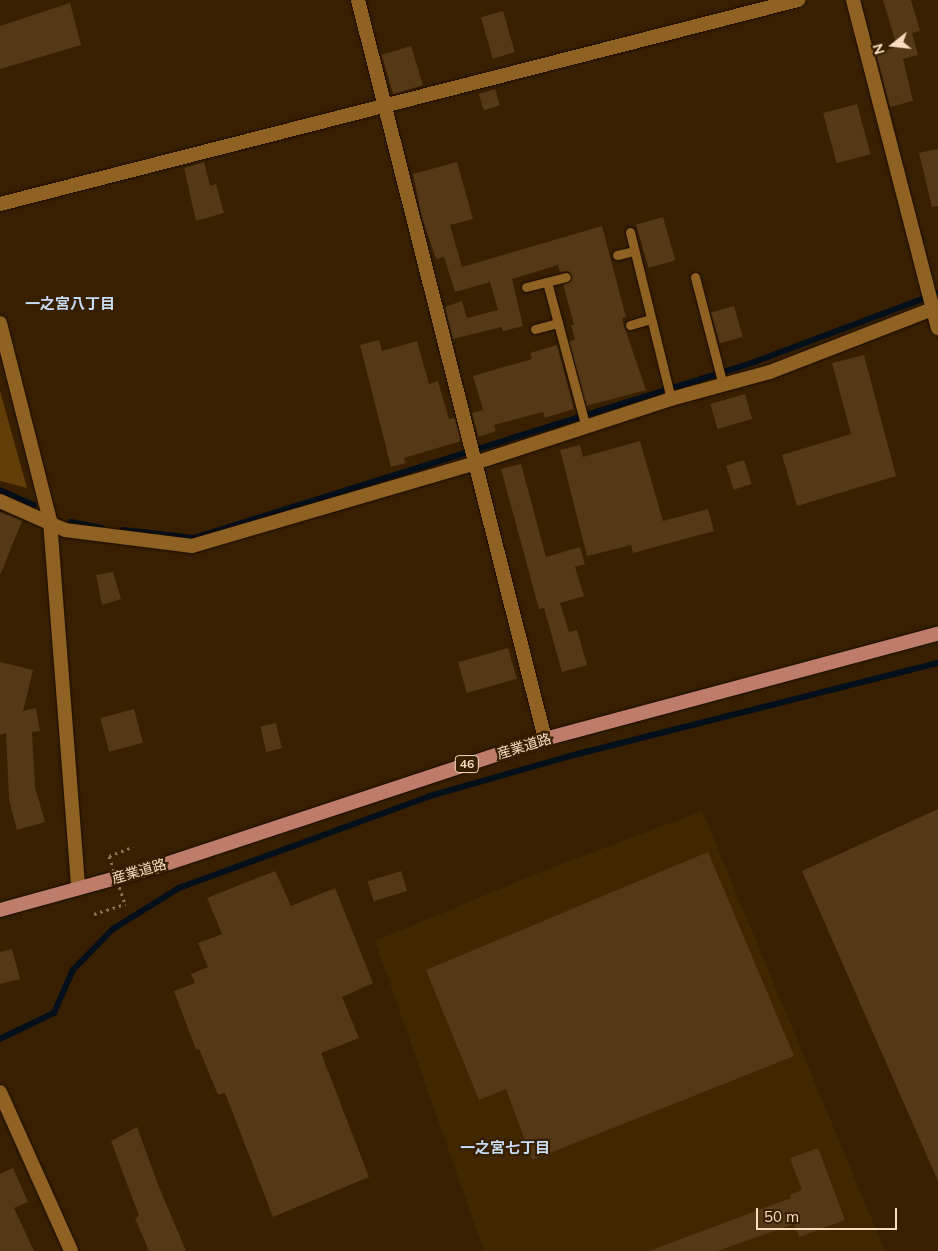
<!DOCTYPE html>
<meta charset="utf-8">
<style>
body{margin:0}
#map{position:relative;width:938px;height:1251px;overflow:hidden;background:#371f00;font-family:Mulish,"Noto Sans JP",sans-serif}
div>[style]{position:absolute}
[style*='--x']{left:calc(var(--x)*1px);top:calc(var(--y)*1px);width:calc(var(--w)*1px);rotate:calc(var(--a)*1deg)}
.built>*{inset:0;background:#412700}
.green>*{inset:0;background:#623e09}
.stream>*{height:5.5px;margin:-2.75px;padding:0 2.75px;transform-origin:2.75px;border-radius:2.75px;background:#040f1c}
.building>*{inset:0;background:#553916;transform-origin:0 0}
.path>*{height:3px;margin-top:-1.5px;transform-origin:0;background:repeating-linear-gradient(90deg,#8c7355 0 2.5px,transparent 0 6.5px)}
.roads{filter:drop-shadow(0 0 1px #190b00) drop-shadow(0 0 1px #190b00)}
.service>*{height:9px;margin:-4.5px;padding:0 4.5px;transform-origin:4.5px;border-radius:4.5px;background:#8f6123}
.minor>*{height:14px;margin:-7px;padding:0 7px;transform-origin:7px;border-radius:7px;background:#8f6123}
.tertiary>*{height:14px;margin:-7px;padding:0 7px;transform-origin:7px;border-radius:7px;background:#8f6123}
.primary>*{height:14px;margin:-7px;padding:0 7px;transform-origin:7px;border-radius:7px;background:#be7d6b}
.path-bridge>*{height:3px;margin-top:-1.5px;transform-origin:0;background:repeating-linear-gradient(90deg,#8c7355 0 2.5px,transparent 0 6.5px)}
span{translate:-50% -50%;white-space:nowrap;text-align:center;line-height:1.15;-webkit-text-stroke:4.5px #371f00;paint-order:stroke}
.shield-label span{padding:1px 4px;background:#371f00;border:1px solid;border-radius:4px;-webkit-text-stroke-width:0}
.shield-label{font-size:12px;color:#f8ddc0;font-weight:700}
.street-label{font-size:14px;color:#f8ddc0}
.neighbourhood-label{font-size:15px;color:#c7ddf4;font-weight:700}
.north{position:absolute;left:868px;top:20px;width:50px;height:50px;-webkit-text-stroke:4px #371f00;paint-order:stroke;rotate:254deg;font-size:14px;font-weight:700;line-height:20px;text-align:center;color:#f8ddc0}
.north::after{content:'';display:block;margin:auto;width:18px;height:22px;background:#f8ddc0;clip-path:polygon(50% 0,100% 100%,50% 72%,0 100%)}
.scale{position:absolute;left:756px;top:1208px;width:141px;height:22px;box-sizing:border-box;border:2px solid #f8ddc0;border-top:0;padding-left:6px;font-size:15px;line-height:18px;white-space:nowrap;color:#f8ddc0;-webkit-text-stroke:4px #371f00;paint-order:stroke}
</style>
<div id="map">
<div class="built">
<div style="clip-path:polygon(702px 811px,885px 1251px,484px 1251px,375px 941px,538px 873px)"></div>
</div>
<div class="green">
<div style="clip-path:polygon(0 391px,27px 488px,0 481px)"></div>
</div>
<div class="stream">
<div style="--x:0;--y:490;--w:37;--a:24"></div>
<div style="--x:71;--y:522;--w:31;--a:11"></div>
<div style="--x:123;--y:530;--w:71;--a:6.4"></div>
<div style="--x:194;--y:538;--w:585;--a:-17.41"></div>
<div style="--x:752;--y:363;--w:199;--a:-20.6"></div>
<div style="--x:0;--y:1039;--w:60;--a:-25.7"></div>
<div style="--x:54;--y:1013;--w:47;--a:-66.2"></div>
<div style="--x:73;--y:970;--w:57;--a:-45.7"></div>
<div style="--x:113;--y:929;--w:78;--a:-31.8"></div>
<div style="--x:179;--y:888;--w:267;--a:-20.1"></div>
<div style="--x:430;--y:796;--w:146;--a:-15.9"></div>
<div style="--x:570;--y:756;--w:380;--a:-14.2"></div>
</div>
<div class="building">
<div style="clip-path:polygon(883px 0,911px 0,920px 31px,912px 33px,918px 55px,903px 59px,913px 101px,890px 107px,876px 53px,897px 47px)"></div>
<div style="clip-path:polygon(70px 3px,81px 45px,0 69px,0 26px)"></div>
<div style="left:503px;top:11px;width:43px;height:23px;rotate:74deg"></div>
<div style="left:411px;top:46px;width:41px;height:31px;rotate:73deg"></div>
<div style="left:495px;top:89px;width:17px;height:17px;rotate:73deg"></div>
<div style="left:857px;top:104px;width:52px;height:35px;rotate:75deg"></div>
<div style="clip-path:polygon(938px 149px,938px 206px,932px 207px,919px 153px)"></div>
<div style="clip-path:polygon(204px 162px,210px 186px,216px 184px,224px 213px,196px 221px,184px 168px)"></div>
<div style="clip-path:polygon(457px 162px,473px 219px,450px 225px,462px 267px,602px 226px,626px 317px,622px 318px,624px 326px,646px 390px,586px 406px,569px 341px,575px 340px,571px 325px,574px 325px,563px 284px,570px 282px,572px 276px,568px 271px,560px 272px,558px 265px,512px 279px,523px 326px,503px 331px,502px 327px,453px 339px,445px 307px,462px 301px,467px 318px,498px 310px,490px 282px,455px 292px,444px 257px,436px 259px,422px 218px,413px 174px)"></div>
<div style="left:663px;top:217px;width:45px;height:28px;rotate:74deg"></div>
<div style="left:734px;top:306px;width:32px;height:24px;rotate:74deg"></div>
<div style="clip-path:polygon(379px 340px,382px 351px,417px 341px,429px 384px,438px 381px,449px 419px,455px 418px,461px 441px,404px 458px,406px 463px,391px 467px,360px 345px)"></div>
<div style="clip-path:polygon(557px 345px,574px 409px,545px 418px,543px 412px,494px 425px,496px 431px,478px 437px,472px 413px,483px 410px,473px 376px,532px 359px,530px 353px)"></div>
<div style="clip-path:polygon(864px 355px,896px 476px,797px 506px,782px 455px,851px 434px,832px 363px)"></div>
<div style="left:745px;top:394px;width:26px;height:36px;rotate:74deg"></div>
<div style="clip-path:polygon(640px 441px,663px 521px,708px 509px,714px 531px,633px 553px,631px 545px,587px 556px,560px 450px,580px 445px,583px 457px)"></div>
<div style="left:744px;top:460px;width:25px;height:19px;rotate:72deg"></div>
<div style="clip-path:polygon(521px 464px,546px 557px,580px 547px,585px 564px,575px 567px,584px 596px,560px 603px,569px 632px,577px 630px,587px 665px,562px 672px,544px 608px,539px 609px,501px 469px)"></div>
<div style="clip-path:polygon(0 512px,22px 521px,1px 573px,0 573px)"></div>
<div style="clip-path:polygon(113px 572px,121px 599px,102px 605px,96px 575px)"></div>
<div style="left:508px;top:648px;width:32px;height:52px;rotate:74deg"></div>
<div style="clip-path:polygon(0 662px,33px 670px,23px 711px,36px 708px,40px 731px,32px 732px,35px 787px,45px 822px,17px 830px,9px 799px,6px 733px,0 735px)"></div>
<div style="left:134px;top:709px;width:35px;height:35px;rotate:75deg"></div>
<div style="left:276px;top:723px;width:26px;height:16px;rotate:77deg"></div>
<div style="clip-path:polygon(938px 809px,938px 1181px,802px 871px)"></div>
<div style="clip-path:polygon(708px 852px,794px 1056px,532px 1160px,506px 1089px,479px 1100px,426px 970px)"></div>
<div style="clip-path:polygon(275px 871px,291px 906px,335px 888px,373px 983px,342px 997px,359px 1038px,321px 1053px,369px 1177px,273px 1217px,225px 1093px,218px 1095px,199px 1049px,196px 1050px,174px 991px,195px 983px,191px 974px,208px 967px,198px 943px,222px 934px,207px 898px)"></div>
<div style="left:401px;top:871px;width:21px;height:35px;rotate:73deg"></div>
<div style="clip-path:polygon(12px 949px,20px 979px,0 984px,0 952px)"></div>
<div style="clip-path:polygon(137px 1127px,159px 1187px,186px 1251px,149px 1251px,135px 1218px,139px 1216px,111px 1141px)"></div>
<div style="clip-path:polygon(818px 1148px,845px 1220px,799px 1237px,794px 1224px,717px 1251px,649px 1251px,791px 1198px,790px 1195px,802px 1190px,790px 1158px)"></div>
<div style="clip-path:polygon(13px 1168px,28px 1202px,14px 1208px,34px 1251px,0 1251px,0 1174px)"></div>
</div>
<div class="path">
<div style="--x:109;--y:856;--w:26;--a:-21"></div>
<div style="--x:94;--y:914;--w:33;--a:-18"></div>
</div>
<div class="roads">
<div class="service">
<div style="--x:630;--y:232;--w:172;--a:76.2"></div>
<div style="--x:617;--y:255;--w:17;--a:-13"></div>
<div style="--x:695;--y:277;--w:112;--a:75.5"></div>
<div style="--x:547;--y:282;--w:151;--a:75"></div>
<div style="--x:526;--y:287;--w:41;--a:-14"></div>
<div style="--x:630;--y:325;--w:22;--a:-16"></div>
<div style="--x:535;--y:329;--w:24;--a:-15"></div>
</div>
<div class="minor">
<div style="--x:358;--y:0;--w:762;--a:75.8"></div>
<div style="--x:853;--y:0;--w:339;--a:75.5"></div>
<div style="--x:0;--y:204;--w:824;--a:-14.34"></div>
<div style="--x:0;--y:323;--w:204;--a:75.8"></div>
<div style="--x:50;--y:521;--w:368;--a:85.6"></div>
<div style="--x:0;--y:501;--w:71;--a:24"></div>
<div style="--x:65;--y:530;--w:128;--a:7.2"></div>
<div style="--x:192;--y:546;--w:295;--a:-16.3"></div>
<div style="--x:475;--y:463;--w:206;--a:-18.1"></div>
<div style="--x:671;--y:399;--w:103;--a:-15.3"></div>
<div style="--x:770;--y:372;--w:180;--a:-21.2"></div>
</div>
<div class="tertiary">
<div style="--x:0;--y:1092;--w:174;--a:65.9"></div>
</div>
<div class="primary">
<div style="--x:0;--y:910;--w:166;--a:-15.4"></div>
<div style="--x:160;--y:866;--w:405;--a:-18.3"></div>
<div style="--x:545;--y:739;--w:407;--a:-15"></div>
</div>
</div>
<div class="path-bridge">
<div style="--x:109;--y:856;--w:51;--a:71.6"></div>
</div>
<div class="shield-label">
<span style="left:467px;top:764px">46</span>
</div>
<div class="street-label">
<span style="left:524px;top:746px;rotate:-17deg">産業道路</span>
<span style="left:139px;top:871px;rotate:-16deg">産業道路</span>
</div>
<div class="neighbourhood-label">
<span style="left:70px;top:304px">一之宮八丁目</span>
<span style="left:505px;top:1148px">一之宮七丁目</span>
</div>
<div class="north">N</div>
<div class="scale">50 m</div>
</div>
